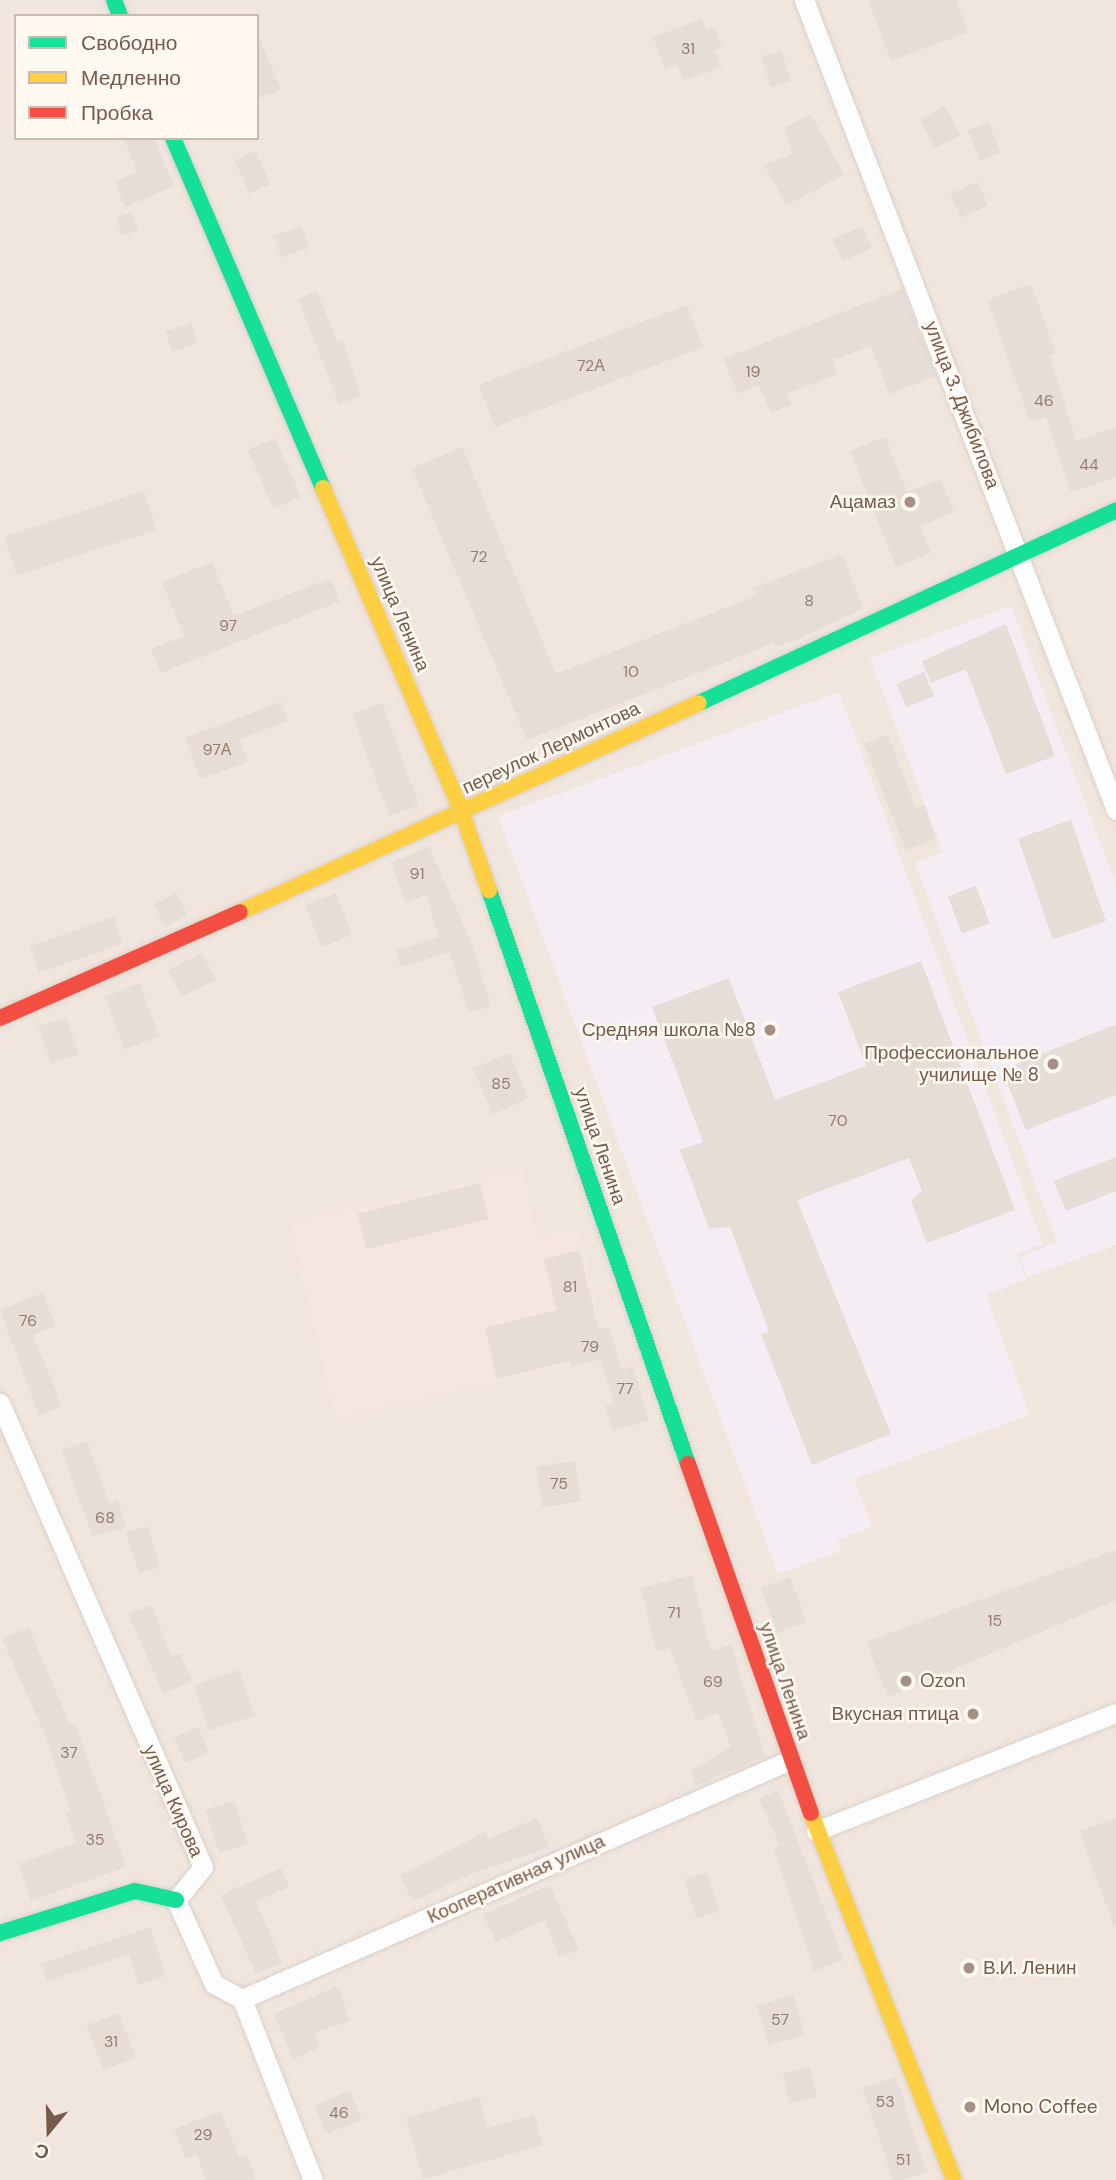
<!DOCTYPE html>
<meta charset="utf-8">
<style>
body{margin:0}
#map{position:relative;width:1116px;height:2180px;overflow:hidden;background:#f9f4ef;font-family:"DM Sans",sans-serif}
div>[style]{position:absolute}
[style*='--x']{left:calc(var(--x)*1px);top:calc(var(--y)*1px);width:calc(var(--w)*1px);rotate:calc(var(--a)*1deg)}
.residential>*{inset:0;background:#f1e6dd}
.commercial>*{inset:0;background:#f6e6e0}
.education>*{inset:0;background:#f5edf4}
.building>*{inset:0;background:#e5ddd6;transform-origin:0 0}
.roads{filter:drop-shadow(0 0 2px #d8d1cc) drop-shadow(0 0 2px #d8d1cc)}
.street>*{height:19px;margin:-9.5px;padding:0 9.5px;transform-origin:9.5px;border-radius:9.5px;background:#fefdfd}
.fast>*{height:16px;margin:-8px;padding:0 8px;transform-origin:8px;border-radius:8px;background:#16e098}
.slow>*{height:16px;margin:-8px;padding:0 8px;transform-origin:8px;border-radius:8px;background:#ffcf43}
.jam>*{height:16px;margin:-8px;padding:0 8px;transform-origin:8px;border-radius:8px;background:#f24e42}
.dots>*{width:19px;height:19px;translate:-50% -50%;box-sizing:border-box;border:4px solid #fff9f1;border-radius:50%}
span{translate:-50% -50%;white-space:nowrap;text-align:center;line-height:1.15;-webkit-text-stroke:5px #fff9f1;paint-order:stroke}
.number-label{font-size:16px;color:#957d72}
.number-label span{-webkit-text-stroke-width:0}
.street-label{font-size:19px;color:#785a4d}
.poi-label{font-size:19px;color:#785a4d}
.right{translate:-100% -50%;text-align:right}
.left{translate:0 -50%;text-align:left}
.legend{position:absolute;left:14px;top:14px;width:245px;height:126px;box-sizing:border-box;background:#fff9f1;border:2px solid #c9b9af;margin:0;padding:9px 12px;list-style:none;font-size:21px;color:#785a4d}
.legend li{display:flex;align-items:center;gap:14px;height:35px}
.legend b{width:35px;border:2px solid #c9b9af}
.north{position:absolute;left:14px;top:2096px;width:70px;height:70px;-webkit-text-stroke:5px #fff9f1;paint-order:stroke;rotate:199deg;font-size:19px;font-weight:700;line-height:28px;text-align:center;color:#785a4d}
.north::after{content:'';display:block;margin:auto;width:24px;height:32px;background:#785a4d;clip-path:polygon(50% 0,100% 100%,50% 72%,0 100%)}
</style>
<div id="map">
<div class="residential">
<div style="clip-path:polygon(evenodd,0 0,1116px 0,1116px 2180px,0 2180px,0 0,16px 16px,257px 16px,257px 138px,16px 138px,16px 16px)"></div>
</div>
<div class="commercial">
<div style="clip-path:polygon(522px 1171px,537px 1238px,578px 1229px,598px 1319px,555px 1328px,563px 1366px,335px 1417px,291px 1223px)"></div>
</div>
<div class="education">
<div style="clip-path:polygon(1011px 606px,1116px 885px,1116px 1245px,1028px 1277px,1020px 1257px,1057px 1242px,915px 863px,943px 852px,870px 658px)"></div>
<div style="clip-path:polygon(839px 692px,1043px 1244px,1017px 1254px,1026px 1279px,986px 1295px,1030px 1415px,854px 1479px,872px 1527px,838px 1540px,841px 1551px,778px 1574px,498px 816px)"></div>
</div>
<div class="building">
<div style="clip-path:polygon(868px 0,956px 0,968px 32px,891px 61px)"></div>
<div style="clip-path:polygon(702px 19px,706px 30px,714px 27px,722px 48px,715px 50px,721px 67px,684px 81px,677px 65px,665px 69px,653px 37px)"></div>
<div style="clip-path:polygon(257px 33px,281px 90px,257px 99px)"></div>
<div style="left:781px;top:50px;width:32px;height:21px;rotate:72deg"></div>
<div style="left:945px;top:106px;width:33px;height:28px;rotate:63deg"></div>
<div style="clip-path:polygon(811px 114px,844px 175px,786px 205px,764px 164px,792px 154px,784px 128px)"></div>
<div style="left:988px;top:122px;width:33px;height:22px;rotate:67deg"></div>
<div style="clip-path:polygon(124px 138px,154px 138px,174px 186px,125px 207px,115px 182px,137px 172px)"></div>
<div style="left:256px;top:151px;width:36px;height:23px;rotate:67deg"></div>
<div style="left:978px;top:182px;width:26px;height:30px;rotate:67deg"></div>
<div style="left:132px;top:212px;width:19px;height:17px;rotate:72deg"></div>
<div style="left:301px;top:226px;width:23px;height:29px;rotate:70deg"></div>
<div style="left:862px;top:226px;width:24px;height:32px;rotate:66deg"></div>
<div style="clip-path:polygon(1031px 284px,1056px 353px,1050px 355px,1076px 441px,1116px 427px,1116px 477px,1071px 492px,1046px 417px,1030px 421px,987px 300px)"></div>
<div style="clip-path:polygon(902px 289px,936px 376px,889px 394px,871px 346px,833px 360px,838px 374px,786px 394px,791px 405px,771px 413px,759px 385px,738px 394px,723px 359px)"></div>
<div style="clip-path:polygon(317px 291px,337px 341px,342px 340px,361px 396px,339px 404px,298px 299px)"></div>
<div style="left:687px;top:305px;width:45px;height:223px;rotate:69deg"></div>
<div style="left:191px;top:323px;width:21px;height:27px;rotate:71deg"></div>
<div style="clip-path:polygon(885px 437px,907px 492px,941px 479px,954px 512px,920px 526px,931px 553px,896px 567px,850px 451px)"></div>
<div style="left:275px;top:438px;width:64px;height:30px;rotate:66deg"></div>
<div style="clip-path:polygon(462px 447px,556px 674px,756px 596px,753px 588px,843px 554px,863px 609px,801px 638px,775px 647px,774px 643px,527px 740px,412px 468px)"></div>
<div style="left:144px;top:491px;width:41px;height:147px;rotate:72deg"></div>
<div style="clip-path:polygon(212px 562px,234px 616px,331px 578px,340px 601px,161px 673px,151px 649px,184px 636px,162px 582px)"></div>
<div style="clip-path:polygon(1006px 624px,1055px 756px,1006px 774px,966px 669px,931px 683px,922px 661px)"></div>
<div style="left:924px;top:672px;width:26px;height:30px;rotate:67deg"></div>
<div style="clip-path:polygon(281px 702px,288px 721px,240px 739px,248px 762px,200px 779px,185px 738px)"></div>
<div style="left:382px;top:703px;width:109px;height:32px;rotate:70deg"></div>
<div style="clip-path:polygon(888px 735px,916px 808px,924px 805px,936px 839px,906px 850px,864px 744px)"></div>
<div style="left:1071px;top:820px;width:107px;height:56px;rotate:71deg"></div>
<div style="clip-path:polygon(429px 846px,473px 947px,491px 1006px,469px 1013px,449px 952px,401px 967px,396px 951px,439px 937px,426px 895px,406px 903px,391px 863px)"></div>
<div style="left:976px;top:886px;width:40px;height:30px;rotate:70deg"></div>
<div style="left:176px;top:893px;width:25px;height:25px;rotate:63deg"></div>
<div style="left:336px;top:893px;width:45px;height:33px;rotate:69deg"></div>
<div style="left:114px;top:917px;width:28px;height:89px;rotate:71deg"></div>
<div style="left:202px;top:953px;width:30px;height:38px;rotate:63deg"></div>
<div style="clip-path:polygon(921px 961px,1015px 1210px,927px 1243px,911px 1201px,922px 1191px,909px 1158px,797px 1200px,891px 1434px,812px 1465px,761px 1334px,769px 1331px,730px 1227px,709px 1229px,680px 1150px,703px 1142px,652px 1007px,729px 978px,775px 1100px,866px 1066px,838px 992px)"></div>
<div style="left:139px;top:983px;width:57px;height:37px;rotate:69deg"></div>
<div style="left:66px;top:1017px;width:39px;height:29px;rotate:71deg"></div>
<div style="clip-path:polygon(1116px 1024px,1116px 1095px,1026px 1130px,1002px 1070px)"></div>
<div style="left:509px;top:1053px;width:50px;height:39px;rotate:67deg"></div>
<div style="clip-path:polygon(1116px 1157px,1116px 1191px,1066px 1211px,1054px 1181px)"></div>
<div style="left:480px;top:1183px;width:37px;height:126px;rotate:76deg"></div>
<div style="clip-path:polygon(579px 1250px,599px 1330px,609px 1327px,622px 1370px,633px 1366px,649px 1420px,613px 1431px,605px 1406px,614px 1404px,600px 1359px,572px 1367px,570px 1361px,497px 1379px,485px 1328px,557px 1310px,544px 1259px)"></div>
<div style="clip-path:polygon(42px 1293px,56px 1326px,33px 1335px,62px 1406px,39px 1416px,0 1310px)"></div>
<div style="clip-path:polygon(87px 1441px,109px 1503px,118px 1500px,126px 1527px,93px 1537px,61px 1450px)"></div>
<div style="left:575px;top:1461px;width:41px;height:39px;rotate:82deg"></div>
<div style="left:147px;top:1526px;width:43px;height:22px;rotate:72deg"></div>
<div style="clip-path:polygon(1116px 1550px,1116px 1600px,888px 1697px,866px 1642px)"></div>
<div style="clip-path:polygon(692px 1575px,711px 1651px,731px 1644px,765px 1756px,696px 1786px,690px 1771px,731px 1747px,718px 1713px,696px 1721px,670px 1648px,656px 1651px,641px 1588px)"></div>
<div style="left:790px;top:1577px;width:48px;height:31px;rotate:70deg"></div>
<div style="clip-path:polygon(152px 1605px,171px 1657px,180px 1653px,192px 1681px,163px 1694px,128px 1613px)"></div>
<div style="clip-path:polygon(29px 1628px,70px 1724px,75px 1722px,126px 1867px,31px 1901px,18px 1864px,76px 1843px,65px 1813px,71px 1811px,42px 1728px,2px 1638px)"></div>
<div style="left:240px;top:1670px;width:48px;height:49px;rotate:72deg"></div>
<div style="left:198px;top:1727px;width:28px;height:26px;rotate:67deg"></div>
<div style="clip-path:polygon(778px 1790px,844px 1960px,814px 1971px,773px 1848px,780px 1845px,759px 1799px)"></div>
<div style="left:234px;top:1801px;width:45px;height:30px;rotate:72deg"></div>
<div style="clip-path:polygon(537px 1818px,549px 1848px,471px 1874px,413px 1902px,400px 1875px,485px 1832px,488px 1839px)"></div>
<div style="clip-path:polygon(1116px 1818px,1116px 1925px,1114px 1926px,1079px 1831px)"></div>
<div style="clip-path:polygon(281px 1868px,289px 1887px,256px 1901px,282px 1963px,256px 1974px,221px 1895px)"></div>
<div style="left:707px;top:1872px;width:41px;height:24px;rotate:72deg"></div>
<div style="clip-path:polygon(550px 1885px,579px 1950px,559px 1957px,545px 1920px,496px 1942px,483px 1914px)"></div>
<div style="clip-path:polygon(150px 1927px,166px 1976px,139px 1985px,129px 1954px,47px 1981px,41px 1964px)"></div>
<div style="clip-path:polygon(338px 1986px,350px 2021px,314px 2033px,320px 2047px,293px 2059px,274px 2014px)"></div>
<div style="left:793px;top:1995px;width:41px;height:38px;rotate:73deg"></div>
<div style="left:119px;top:2013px;width:48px;height:35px;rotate:69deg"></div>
<div style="left:810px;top:2067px;width:31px;height:28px;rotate:77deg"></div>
<div style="left:896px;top:2077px;width:100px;height:35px;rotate:72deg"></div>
<div style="left:350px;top:2091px;width:31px;height:38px;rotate:68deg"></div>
<div style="clip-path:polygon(479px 2096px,488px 2128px,534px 2115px,543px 2145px,423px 2179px,406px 2118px)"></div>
<div style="clip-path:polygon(221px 2111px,239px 2157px,247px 2154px,256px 2180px,206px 2180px,197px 2155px,186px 2159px,174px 2129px)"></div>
</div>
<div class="roads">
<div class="street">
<div style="--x:804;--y:0;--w:868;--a:68.93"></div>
<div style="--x:0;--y:1403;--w:506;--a:66.37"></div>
<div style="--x:203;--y:1867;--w:43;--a:129.3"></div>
<div style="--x:176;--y:1900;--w:92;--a:65.7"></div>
<div style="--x:214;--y:1984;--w:32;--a:28"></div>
<div style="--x:242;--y:1999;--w:194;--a:68.6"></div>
<div style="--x:816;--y:1831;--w:322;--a:-21.5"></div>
<div style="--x:242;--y:1999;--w:598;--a:-23.56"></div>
</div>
<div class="fast">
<div style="--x:114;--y:0;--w:17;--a:69"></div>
<div style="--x:173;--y:138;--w:381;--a:66.8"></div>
<div style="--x:699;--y:703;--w:459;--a:-24.8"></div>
<div style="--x:489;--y:890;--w:608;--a:70.88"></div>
<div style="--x:0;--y:1933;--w:141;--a:-17.3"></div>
<div style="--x:135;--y:1891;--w:42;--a:12.4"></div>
</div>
<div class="slow">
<div style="--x:323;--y:488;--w:353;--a:66.8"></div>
<div style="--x:462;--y:813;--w:82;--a:70.7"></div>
<div style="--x:240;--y:912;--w:504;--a:-24.48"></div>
<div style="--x:811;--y:1813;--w:394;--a:68.7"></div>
</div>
<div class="jam">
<div style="--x:0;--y:1018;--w:262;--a:-23.8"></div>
<div style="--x:688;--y:1464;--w:370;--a:70.6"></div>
</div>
</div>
<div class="dots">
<div style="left:910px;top:502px;background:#a59086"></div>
<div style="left:770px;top:1030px;background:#a59086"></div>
<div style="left:1053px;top:1064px;background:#a59086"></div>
<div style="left:906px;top:1681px;background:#a59086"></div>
<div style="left:973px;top:1714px;background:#a59086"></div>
<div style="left:969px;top:1968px;background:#a59086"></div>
<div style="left:970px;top:2107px;background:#a59086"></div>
</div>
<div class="number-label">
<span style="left:688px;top:49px">31</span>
<span style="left:591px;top:366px">72А</span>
<span style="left:753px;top:372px">19</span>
<span style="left:1044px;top:401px">46</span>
<span style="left:1089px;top:465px">44</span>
<span style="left:479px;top:557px">72</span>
<span style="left:809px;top:601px">8</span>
<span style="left:228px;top:626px">97</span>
<span style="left:631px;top:672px">10</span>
<span style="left:217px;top:750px">97А</span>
<span style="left:417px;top:874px">91</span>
<span style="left:501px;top:1084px">85</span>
<span style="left:838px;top:1121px">70</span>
<span style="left:570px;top:1287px">81</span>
<span style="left:28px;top:1321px">76</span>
<span style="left:590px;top:1347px">79</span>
<span style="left:625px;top:1389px">77</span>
<span style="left:559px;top:1484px">75</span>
<span style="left:105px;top:1518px">68</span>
<span style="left:674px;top:1613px">71</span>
<span style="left:995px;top:1621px">15</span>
<span style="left:713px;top:1682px">69</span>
<span style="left:69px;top:1753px">37</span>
<span style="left:95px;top:1840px">35</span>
<span style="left:780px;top:2020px">57</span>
<span style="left:111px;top:2042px">31</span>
<span style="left:885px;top:2102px">53</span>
<span style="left:339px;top:2113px">46</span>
<span style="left:203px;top:2135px">29</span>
<span style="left:903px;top:2160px">51</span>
</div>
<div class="street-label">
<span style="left:962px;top:405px;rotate:69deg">улица З. Джибилова</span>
<span style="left:400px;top:614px;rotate:67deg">улица Ленина</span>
<span style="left:551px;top:748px;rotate:-25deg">переулок Лермонтова</span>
<span style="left:600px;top:1146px;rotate:71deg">улица Ленина</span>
<span style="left:785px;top:1681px;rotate:71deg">улица Ленина</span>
<span style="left:173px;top:1801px;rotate:66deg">улица Кирова</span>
<span style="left:516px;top:1879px;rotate:-24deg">Кооперативная улица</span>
</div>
<div class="poi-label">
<span class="right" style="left:896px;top:502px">Ацамаз</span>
<span class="right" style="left:756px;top:1030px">Средняя школа №8</span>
<span class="right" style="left:1039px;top:1064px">Профессиональное<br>училище № 8</span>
<span class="left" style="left:920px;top:1681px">Ozon</span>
<span class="right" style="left:959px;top:1714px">Вкусная птица</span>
<span class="left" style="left:983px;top:1968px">В.И. Ленин</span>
<span class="left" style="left:984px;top:2107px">Mono Coffee</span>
</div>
<ul class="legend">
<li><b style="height:9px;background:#16e098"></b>Свободно</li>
<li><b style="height:9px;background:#ffcf43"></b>Медленно</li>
<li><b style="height:9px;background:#f24e42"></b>Пробка</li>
</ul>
<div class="north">С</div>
</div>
